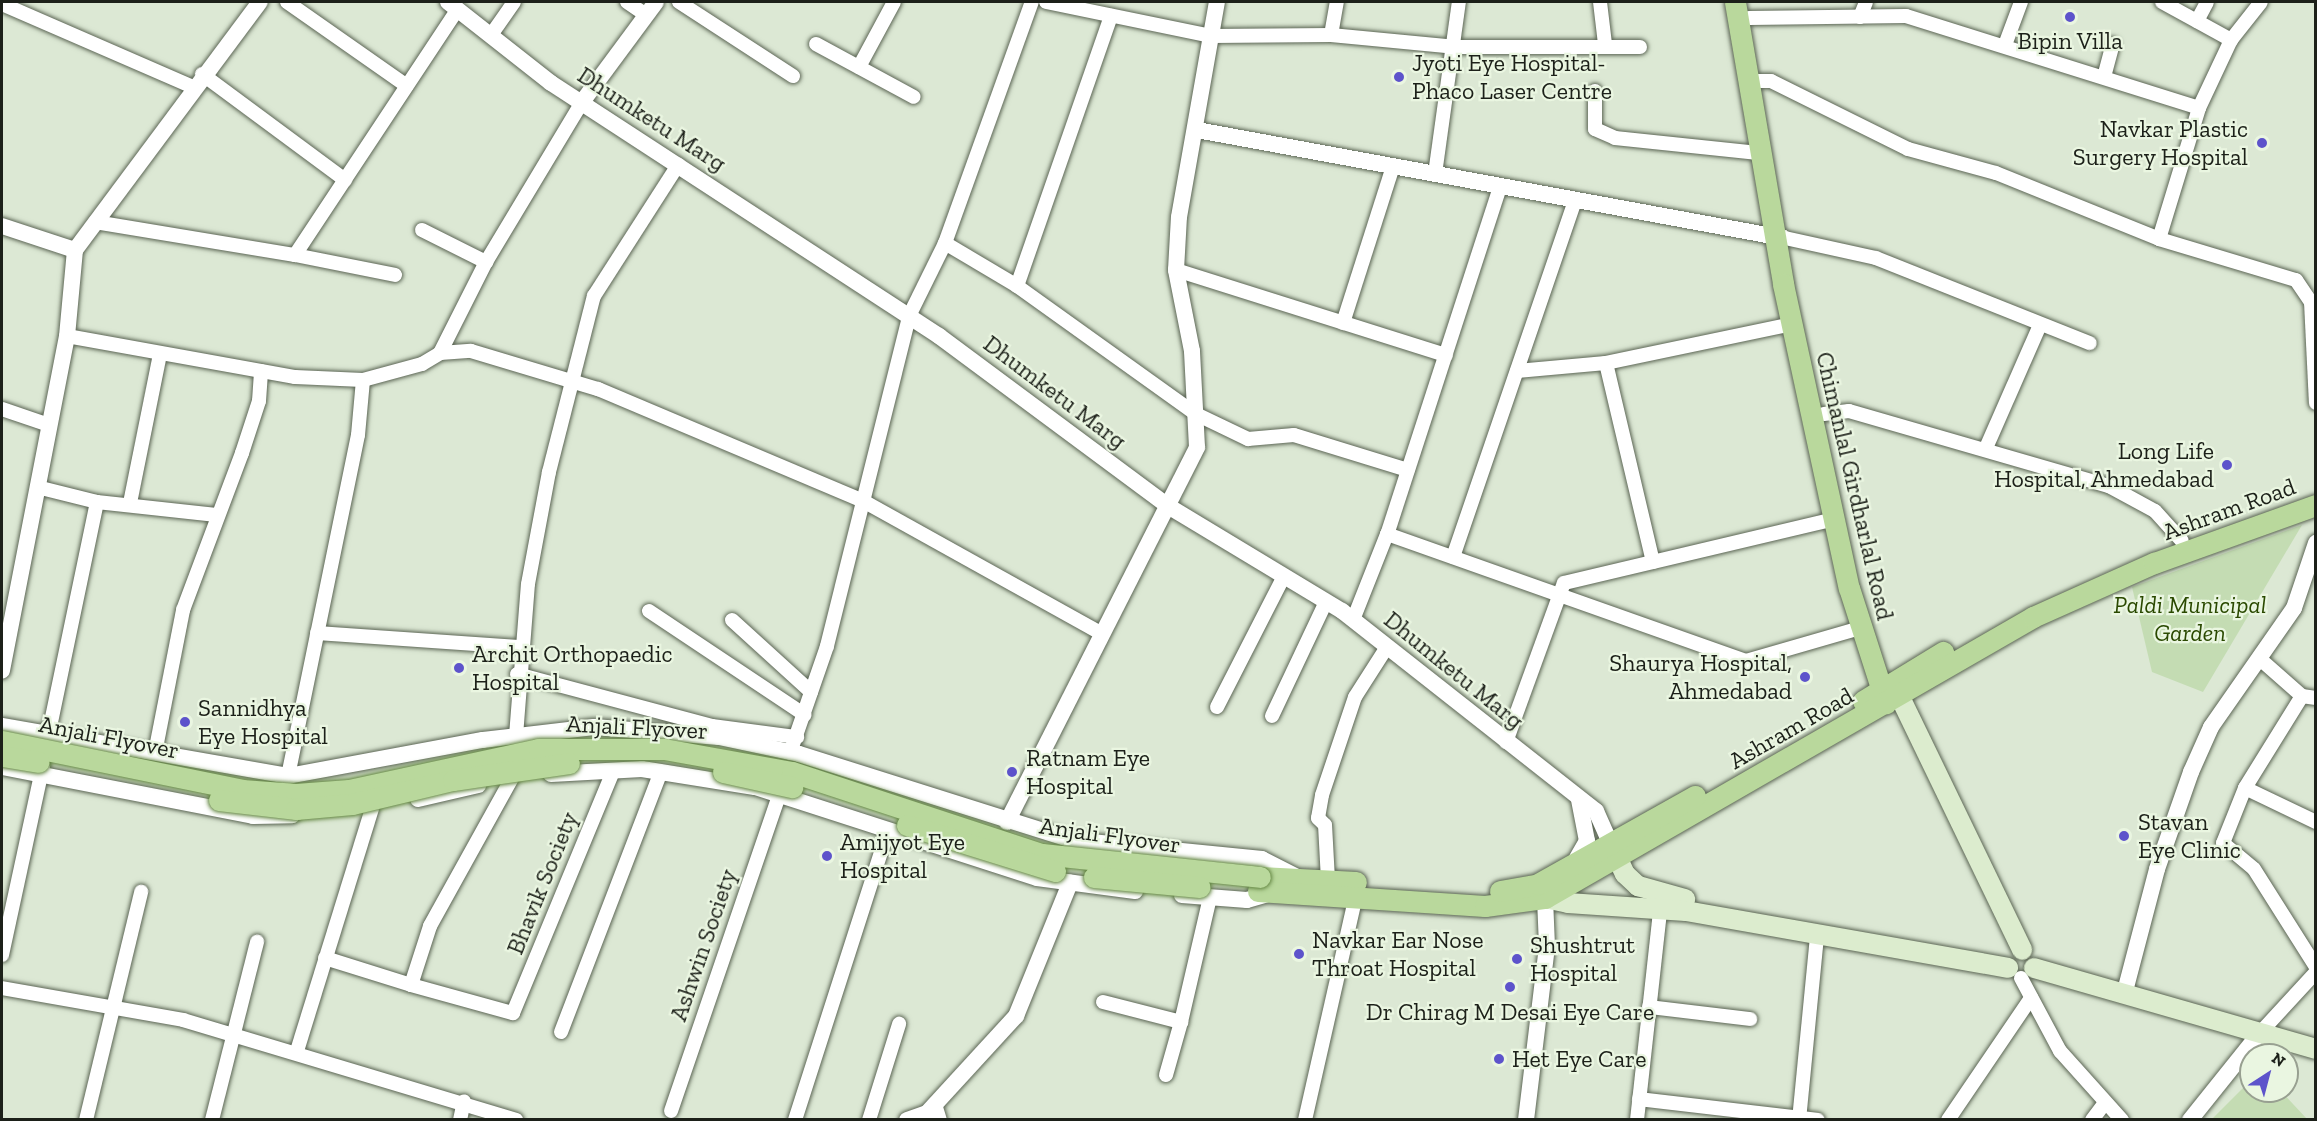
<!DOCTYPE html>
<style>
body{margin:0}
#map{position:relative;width:2317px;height:1121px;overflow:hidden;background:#dce8d4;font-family:"Zilla Slab",serif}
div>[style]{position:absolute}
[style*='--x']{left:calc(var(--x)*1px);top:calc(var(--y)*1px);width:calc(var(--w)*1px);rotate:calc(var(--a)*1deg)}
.green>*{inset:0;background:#c4dcb3}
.roads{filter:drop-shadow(0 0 2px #5b6554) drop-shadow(0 0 2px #5b6554)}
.minor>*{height:14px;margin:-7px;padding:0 7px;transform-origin:7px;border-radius:7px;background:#fff}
.tertiary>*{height:16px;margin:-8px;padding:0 8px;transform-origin:8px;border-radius:8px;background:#fff}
.secondary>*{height:20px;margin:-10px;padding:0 10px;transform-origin:10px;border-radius:10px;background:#dcecce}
.primary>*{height:21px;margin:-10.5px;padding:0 10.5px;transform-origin:10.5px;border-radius:10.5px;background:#b9d89c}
.bridges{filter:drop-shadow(0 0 2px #648743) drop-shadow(0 0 2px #648743)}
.primary-bridge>*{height:21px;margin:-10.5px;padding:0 10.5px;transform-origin:10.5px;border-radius:10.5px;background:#b9d89c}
.dots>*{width:16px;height:16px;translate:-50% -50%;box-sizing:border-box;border:3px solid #eaf6e1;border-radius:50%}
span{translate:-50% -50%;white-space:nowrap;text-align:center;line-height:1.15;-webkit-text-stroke:4.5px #eaf6e1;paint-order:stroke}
.poi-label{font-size:24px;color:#1c2019}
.left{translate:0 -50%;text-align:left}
.right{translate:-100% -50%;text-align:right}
.street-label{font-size:24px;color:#1c2019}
.park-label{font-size:24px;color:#2a4900;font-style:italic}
.frame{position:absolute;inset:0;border:3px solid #1c2019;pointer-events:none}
.north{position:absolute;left:2239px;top:1043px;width:60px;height:60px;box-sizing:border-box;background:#eaf6e1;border:2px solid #98a091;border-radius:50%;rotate:36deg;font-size:16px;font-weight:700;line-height:24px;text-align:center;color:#1c2019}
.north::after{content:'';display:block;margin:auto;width:21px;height:27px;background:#5d53cb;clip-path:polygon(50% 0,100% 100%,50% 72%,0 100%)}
</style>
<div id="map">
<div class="green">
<div style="clip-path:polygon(2302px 525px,2203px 692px,2152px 672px,2132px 587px)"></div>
<div style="clip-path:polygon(2251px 1080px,2251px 1091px,2281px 1091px,2307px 1119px,2212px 1119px)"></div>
</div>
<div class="roads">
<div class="minor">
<div style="--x:287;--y:2;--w:146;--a:35"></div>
<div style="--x:627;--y:2;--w:23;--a:34"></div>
<div style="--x:679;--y:2;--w:136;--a:33"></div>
<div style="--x:1046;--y:2;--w:168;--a:11.6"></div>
<div style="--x:1211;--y:36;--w:120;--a:-0.5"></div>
<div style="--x:1331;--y:35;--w:126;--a:5.5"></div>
<div style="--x:1456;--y:47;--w:184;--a:0"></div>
<div style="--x:1600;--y:2;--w:42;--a:83.2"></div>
<div style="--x:2162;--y:2;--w:79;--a:28.8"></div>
<div style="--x:2;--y:4;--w:208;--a:23.5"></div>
<div style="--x:1860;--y:17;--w:16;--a:-68"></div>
<div style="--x:1749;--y:18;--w:157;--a:-0.7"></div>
<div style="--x:1906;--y:16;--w:307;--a:17.4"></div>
<div style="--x:2197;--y:21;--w:21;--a:-62"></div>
<div style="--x:491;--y:35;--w:40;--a:-55.1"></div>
<div style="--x:1331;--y:35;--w:34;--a:-80"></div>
<div style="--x:816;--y:44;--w:111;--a:28.4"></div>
<div style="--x:2005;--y:45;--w:46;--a:-69.6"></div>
<div style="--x:859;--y:67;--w:74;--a:-61.7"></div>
<div style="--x:202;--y:74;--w:178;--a:36.5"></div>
<div style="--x:2104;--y:77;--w:34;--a:-75"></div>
<div style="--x:1757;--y:81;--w:14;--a:0"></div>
<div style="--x:1771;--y:81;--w:153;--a:26.4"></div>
<div style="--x:1908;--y:149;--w:91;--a:15.3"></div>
<div style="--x:1996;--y:173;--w:176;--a:22"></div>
<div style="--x:2159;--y:239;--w:143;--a:16.7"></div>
<div style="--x:2296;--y:280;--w:27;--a:56"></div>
<div style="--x:2311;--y:302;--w:101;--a:87.2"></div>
<div style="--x:1595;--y:91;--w:38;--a:90"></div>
<div style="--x:1595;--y:129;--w:22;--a:24"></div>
<div style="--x:1615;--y:138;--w:144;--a:6"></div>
<div style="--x:1435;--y:174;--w:174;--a:-82.1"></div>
<div style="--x:1500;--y:187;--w:365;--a:108"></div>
<div style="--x:1387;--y:534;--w:381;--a:19.5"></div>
<div style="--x:1746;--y:661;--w:119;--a:-16.1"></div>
<div style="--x:95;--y:222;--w:203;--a:9.4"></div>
<div style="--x:295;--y:255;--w:295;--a:-56.5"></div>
<div style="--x:422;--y:230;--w:72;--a:26.6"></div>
<div style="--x:1785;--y:238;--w:93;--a:12.4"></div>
<div style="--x:1876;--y:258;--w:230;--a:21.7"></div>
<div style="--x:2159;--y:239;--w:137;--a:-73"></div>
<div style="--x:2199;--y:108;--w:75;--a:-64.8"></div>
<div style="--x:2231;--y:40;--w:48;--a:-51.7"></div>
<div style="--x:945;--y:243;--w:84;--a:30.8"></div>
<div style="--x:1017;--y:286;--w:220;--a:35.6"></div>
<div style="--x:1196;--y:414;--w:58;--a:25.7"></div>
<div style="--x:1248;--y:439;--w:46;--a:-5"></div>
<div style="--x:1294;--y:435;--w:119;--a:17.1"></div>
<div style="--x:295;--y:255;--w:102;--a:11.3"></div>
<div style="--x:1176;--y:270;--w:283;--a:17.5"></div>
<div style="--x:1017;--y:286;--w:286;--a:-70.8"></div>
<div style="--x:1343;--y:323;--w:165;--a:-72.3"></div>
<div style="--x:67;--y:336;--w:232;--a:10.2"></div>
<div style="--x:295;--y:377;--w:68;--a:2.5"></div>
<div style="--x:363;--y:380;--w:55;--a:95.2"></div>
<div style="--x:358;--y:435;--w:348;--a:101.6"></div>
<div style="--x:440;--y:353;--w:102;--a:-63.2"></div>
<div style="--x:486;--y:262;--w:187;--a:-59"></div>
<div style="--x:1517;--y:371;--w:89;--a:-5.1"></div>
<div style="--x:363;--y:380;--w:61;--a:-15.2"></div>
<div style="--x:422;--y:364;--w:21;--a:-31"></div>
<div style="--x:440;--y:353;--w:31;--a:-4"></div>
<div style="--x:471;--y:351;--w:133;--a:16.7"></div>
<div style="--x:598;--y:389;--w:290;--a:22.9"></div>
<div style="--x:865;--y:502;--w:269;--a:29.1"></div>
<div style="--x:2;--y:409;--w:50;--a:18.8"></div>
<div style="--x:1824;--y:414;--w:25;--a:-7"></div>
<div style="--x:1849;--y:411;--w:271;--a:16.1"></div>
<div style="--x:2109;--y:486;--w:52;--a:28.5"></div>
<div style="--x:2155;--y:511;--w:40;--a:48"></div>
<div style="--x:1986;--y:448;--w:134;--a:-66.3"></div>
<div style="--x:37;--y:487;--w:62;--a:14"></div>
<div style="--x:97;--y:502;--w:245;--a:101.8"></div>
<div style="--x:97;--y:502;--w:120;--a:6.2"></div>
<div style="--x:130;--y:503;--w:152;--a:-78.6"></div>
<div style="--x:1453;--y:557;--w:377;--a:-71.1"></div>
<div style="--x:1653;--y:562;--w:204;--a:-103.3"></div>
<div style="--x:1606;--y:363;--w:190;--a:-11.8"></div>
<div style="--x:649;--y:611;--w:187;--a:33.7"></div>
<div style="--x:732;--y:620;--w:107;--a:42.3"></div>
<div style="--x:1353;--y:620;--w:92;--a:-68.4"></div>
<div style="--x:317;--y:633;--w:202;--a:4"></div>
<div style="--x:2260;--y:659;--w:56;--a:41.4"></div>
<div style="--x:2302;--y:696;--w:14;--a:8"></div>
<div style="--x:517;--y:674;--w:202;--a:14.9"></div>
<div style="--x:712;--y:726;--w:86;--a:7.4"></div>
<div style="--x:2302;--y:696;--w:108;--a:121.8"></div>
<div style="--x:2245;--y:788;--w:59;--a:111.8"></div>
<div style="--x:2223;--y:843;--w:40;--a:40"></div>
<div style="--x:2254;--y:869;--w:116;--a:57.7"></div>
<div style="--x:1217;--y:707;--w:147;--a:-62.9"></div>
<div style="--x:1272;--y:716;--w:126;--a:-64.7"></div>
<div style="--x:516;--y:736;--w:152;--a:-85.5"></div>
<div style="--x:528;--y:584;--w:114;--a:-79.4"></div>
<div style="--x:549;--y:472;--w:182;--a:-75.7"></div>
<div style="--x:594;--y:296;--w:156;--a:-57.3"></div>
<div style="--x:1506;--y:742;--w:169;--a:-70"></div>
<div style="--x:1564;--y:583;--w:277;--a:-13.3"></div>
<div style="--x:155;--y:753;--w:146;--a:-78.9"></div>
<div style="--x:183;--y:610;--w:168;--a:-69.4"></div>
<div style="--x:242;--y:453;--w:55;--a:-71.9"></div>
<div style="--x:259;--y:401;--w:30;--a:-86"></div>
<div style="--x:790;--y:753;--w:113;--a:-70.9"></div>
<div style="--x:827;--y:646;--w:340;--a:-76"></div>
<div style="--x:909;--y:316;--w:81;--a:-63.7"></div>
<div style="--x:945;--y:243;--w:256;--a:-70.2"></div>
<div style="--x:2245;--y:788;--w:79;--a:25.6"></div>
<div style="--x:1328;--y:880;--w:55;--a:-93.1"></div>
<div style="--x:1325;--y:825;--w:10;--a:-135"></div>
<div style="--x:1318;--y:818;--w:23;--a:-80"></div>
<div style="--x:1322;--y:795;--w:103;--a:-71.4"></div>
<div style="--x:1355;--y:697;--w:59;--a:-57.4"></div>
<div style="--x:2;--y:955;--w:193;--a:-77.8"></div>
<div style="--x:325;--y:958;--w:90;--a:17.4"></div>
<div style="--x:411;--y:985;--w:62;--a:-72.1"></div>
<div style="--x:430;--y:926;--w:169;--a:-61"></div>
<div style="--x:2021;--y:978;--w:83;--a:61.9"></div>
<div style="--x:2060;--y:1051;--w:93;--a:48.1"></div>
<div style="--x:411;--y:985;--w:106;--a:15.4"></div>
<div style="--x:513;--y:1013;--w:262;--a:-67.5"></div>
<div style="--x:2;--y:988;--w:184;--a:10"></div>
<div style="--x:183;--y:1020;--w:348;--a:16.7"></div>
<div style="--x:1103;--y:1002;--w:81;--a:14.4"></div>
<div style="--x:1181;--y:1022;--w:128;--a:-76.9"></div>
<div style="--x:1649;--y:1007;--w:102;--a:6.8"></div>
<div style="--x:561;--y:1032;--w:279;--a:-69"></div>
<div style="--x:2259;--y:1034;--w:84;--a:-47.4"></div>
<div style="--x:297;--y:1051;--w:254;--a:-72.8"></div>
<div style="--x:1166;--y:1075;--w:55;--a:-74.2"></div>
<div style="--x:1639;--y:1099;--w:180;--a:6.7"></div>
<div style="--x:935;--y:1104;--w:17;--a:73"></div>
<div style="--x:671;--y:1111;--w:334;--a:-71.1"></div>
<div style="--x:86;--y:1120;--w:235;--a:-76.4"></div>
<div style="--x:212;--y:1120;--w:184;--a:-75.8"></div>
<div style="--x:460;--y:1120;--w:19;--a:-78"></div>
<div style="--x:795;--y:1120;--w:305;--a:-72.2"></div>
<div style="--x:869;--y:1120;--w:101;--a:-72.6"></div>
<div style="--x:1305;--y:1120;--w:230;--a:-77.2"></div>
<div style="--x:1637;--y:1120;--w:220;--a:-83.7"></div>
<div style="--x:1799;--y:1120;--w:185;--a:-84.4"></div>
<div style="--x:1948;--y:1120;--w:148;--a:-55.8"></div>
<div style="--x:2092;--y:1120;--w:21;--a:-53"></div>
</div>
<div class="tertiary">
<div style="--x:448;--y:2;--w:131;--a:38.2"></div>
<div style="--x:551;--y:83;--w:463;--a:33.1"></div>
<div style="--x:939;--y:336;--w:285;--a:36.6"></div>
<div style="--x:1168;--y:506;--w:203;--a:31.1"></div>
<div style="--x:1342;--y:611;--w:323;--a:38.2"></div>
<div style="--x:1596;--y:811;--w:36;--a:66"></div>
<div style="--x:582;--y:102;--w:124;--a:-53.5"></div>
<div style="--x:1197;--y:130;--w:596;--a:10.44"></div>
<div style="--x:2;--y:226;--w:77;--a:18.2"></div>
<div style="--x:75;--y:250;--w:86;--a:95.3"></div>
<div style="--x:67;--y:336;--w:341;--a:101"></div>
<div style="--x:75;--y:250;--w:309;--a:-53.3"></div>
<div style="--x:2;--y:726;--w:290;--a:9.9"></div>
<div style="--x:288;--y:776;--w:198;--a:-10.5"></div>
<div style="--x:483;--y:740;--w:112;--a:-6.7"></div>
<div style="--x:594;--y:727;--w:125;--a:4.6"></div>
<div style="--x:719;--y:737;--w:82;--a:12"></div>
<div style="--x:799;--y:754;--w:285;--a:17.5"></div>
<div style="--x:1071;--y:840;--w:192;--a:5.7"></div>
<div style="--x:1262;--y:859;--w:42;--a:27.2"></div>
<div style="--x:2;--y:767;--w:256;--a:11"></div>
<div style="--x:253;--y:816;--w:39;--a:-1"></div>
<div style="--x:551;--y:774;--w:91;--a:-3.1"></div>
<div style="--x:642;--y:769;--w:114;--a:9.1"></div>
<div style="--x:755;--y:787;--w:296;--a:17.9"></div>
<div style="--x:1037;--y:878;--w:99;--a:7.6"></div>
<div style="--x:418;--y:799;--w:62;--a:-13.1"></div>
<div style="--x:1007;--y:822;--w:420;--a:-63.1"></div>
<div style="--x:1197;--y:447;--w:96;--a:-93"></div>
<div style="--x:1192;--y:351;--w:83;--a:-101.2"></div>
<div style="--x:1176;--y:270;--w:53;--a:-86.8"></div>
<div style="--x:1179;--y:217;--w:218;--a:-80"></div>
<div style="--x:1573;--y:865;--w:28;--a:-60"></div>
<div style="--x:1587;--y:841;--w:42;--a:-101"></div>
<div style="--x:1182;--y:895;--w:65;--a:4.4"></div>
<div style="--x:1247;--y:900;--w:26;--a:-16"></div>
<div style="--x:2124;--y:995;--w:130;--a:-75.3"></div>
<div style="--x:2157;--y:869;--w:103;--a:-70.7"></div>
<div style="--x:2191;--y:772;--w:49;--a:-66"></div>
<div style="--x:2211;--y:727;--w:145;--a:-55.1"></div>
<div style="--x:2294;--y:608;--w:69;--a:-71.3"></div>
<div style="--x:907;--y:1120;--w:21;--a:-19"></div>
<div style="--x:927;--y:1113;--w:132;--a:-47.5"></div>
<div style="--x:1016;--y:1016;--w:144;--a:-67.9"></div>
<div style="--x:1526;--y:1120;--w:175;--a:-83.1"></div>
<div style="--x:1547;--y:946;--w:48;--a:-92.4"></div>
<div style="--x:2190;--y:1120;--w:110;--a:-51.3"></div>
</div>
<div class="secondary">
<div style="--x:1899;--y:695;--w:283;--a:64.2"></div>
<div style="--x:1611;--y:844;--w:33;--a:65"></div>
<div style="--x:1625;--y:874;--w:18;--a:43"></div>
<div style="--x:1638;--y:886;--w:49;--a:15.5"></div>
<div style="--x:1540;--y:889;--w:10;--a:61"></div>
<div style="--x:1545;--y:898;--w:24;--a:12"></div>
<div style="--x:1568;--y:903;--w:118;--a:3.9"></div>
<div style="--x:1686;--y:911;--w:327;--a:10"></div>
<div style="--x:2034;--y:968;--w:293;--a:16"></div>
</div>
<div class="primary">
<div style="--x:1735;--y:2;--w:286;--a:80.3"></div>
<div style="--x:1783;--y:284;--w:311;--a:77.8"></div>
<div style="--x:1849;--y:588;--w:121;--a:72.2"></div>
<div style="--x:1863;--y:701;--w:94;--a:-31.5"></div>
<div style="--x:1260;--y:877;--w:96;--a:3"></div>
<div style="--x:1258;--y:891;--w:227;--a:3.8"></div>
<div style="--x:1485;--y:906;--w:61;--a:-7.6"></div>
<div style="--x:1545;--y:898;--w:563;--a:-29.93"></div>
<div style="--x:2033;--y:617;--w:133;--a:-24.1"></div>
<div style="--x:2154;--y:563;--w:172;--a:-19.7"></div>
<div style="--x:1500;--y:891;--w:39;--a:-10"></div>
<div style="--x:1538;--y:884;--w:180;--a:-29.3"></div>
</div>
</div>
<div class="bridges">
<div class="primary-bridge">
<div style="--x:2;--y:741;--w:245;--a:11.5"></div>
<div style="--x:242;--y:790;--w:54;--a:4.2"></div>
<div style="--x:296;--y:794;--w:53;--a:-4.3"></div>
<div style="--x:349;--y:790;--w:194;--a:-12.2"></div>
<div style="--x:539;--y:749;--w:125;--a:0"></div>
<div style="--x:664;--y:749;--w:130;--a:10.2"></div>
<div style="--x:792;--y:772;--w:263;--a:18.2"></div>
<div style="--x:1042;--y:854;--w:219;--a:6"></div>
<div style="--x:2;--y:756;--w:37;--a:9"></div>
<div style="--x:723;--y:772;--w:71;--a:12.3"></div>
<div style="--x:219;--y:800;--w:78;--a:6.7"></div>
<div style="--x:296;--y:809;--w:56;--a:-5.1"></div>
<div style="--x:352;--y:804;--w:104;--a:-13.4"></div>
<div style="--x:453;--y:780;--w:117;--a:-8.3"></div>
<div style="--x:907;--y:825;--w:155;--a:17.3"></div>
<div style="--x:1094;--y:877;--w:106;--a:5.4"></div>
</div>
</div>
<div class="dots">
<div style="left:2070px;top:17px;background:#5d53cb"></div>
<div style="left:1399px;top:77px;background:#5d53cb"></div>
<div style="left:2262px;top:143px;background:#5d53cb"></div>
<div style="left:2227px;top:465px;background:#5d53cb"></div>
<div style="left:459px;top:668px;background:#5d53cb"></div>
<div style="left:1805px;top:677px;background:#5d53cb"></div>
<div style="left:185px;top:722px;background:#5d53cb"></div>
<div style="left:1012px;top:772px;background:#5d53cb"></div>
<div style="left:2124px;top:836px;background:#5d53cb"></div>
<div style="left:827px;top:856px;background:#5d53cb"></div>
<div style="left:1299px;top:954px;background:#5d53cb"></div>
<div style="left:1517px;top:959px;background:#5d53cb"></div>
<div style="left:1510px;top:987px;background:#5d53cb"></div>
<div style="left:1499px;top:1059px;background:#5d53cb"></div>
</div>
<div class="poi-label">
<span style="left:2070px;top:41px">Bipin Villa</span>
<span class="left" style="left:1412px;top:77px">Jyoti Eye Hospital-<br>Phaco Laser Centre</span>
<span class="right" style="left:2248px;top:143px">Navkar Plastic<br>Surgery Hospital</span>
<span class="right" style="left:2214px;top:465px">Long Life<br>Hospital, Ahmedabad</span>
<span class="left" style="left:472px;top:668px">Archit Orthopaedic<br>Hospital</span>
<span class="right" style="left:1792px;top:677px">Shaurya Hospital,<br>Ahmedabad</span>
<span class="left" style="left:198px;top:722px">Sannidhya<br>Eye Hospital</span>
<span class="left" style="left:1026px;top:772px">Ratnam Eye<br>Hospital</span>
<span class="left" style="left:2138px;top:836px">Stavan<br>Eye Clinic</span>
<span class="left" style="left:840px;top:856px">Amijyot Eye<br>Hospital</span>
<span class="left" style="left:1312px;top:954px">Navkar Ear Nose<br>Throat Hospital</span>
<span class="left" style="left:1530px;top:959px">Shushtrut<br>Hospital</span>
<span style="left:1510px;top:1012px">Dr Chirag M Desai Eye Care</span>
<span class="left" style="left:1512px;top:1059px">Het Eye Care</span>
</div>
<div class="street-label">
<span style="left:652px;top:119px;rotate:33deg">Dhumketu Marg</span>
<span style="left:1055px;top:392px;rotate:37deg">Dhumketu Marg</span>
<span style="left:1855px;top:486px;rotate:77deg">Chimanlal Girdharlal Road</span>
<span style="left:2229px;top:509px;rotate:-20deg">Ashram Road</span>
<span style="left:1454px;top:670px;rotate:39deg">Dhumketu Marg</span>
<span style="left:637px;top:727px;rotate:3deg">Anjali Flyover</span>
<span style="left:1791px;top:728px;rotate:-30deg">Ashram Road</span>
<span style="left:109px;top:737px;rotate:11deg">Anjali Flyover</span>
<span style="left:1110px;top:835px;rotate:8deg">Anjali Flyover</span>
<span style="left:542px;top:883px;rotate:-68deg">Bhavik Society</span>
<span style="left:703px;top:945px;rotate:-71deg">Ashwin Society</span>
</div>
<div class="park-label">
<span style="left:2190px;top:619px">Paldi Municipal<br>Garden</span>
</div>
<div class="frame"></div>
<div class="north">N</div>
</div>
